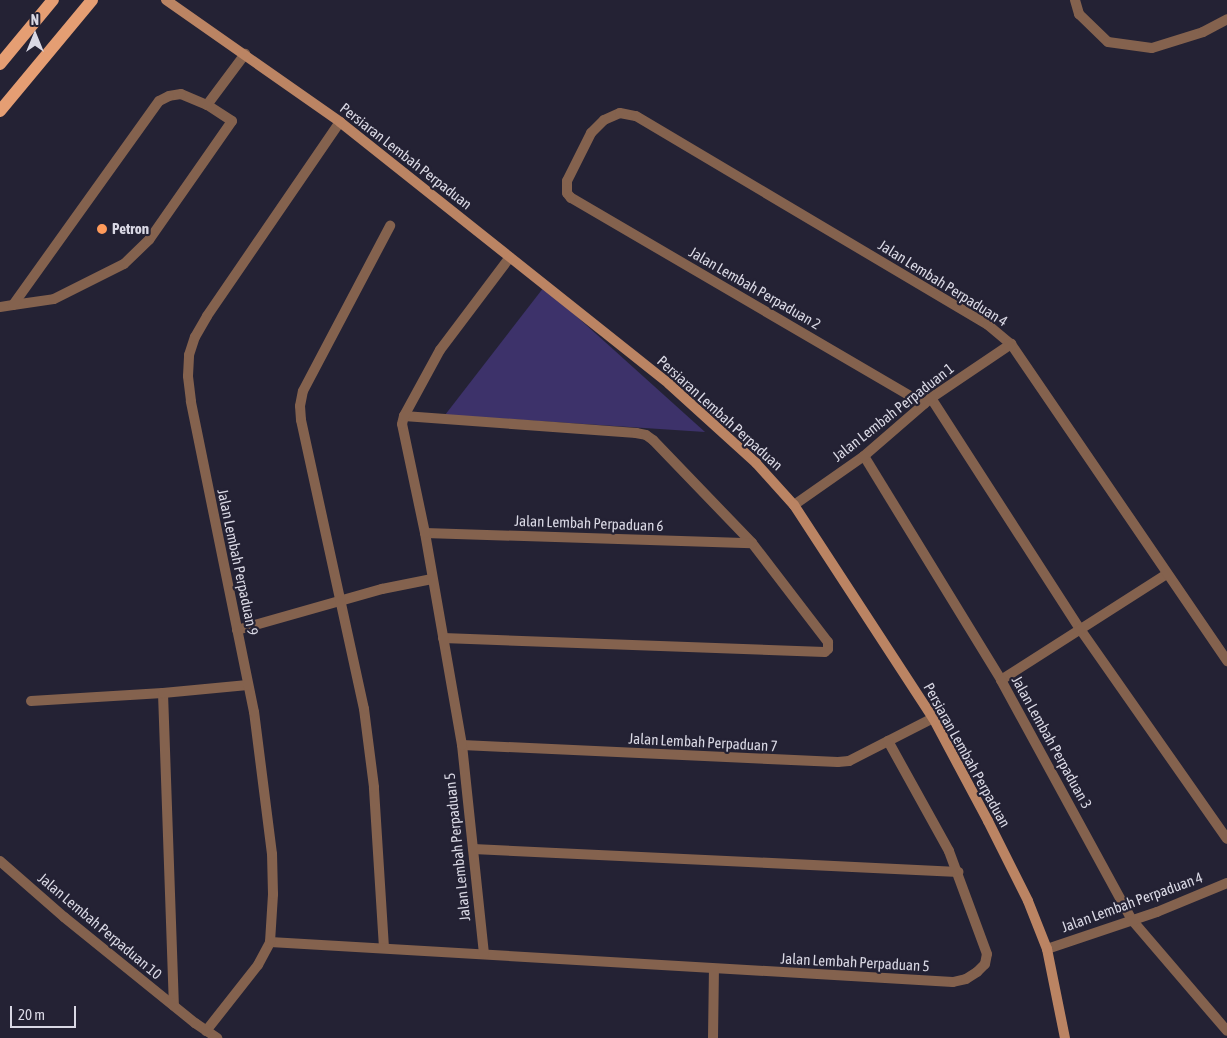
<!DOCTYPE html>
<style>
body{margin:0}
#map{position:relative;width:1227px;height:1038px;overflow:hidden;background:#242234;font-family:"Asap Condensed",sans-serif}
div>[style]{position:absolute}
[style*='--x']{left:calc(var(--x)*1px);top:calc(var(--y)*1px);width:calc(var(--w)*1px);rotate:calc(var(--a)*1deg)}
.green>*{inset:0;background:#3d326a}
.service>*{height:10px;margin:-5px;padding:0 5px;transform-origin:5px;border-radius:5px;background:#84624e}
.minor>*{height:10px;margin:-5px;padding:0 5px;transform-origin:5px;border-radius:5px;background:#84624e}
.secondary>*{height:10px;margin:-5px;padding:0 5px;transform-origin:5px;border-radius:5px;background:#bb8463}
.primary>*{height:12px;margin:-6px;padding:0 6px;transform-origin:6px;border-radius:6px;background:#e59e73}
.dots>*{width:14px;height:14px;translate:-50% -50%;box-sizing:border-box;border:2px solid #242234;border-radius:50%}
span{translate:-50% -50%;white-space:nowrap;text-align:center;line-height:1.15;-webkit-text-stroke:4.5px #242234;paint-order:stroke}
.street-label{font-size:15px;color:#d9d8e4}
.poi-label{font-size:15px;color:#d9d8e4;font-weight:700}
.left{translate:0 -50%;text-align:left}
.north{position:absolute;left:10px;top:10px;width:50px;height:50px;-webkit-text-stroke:4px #242234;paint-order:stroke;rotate:0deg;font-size:14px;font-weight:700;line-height:20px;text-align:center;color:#d9d8e4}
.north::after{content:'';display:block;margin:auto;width:18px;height:22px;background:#d9d8e4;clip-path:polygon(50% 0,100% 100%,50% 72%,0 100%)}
.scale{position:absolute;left:10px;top:1006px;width:66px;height:22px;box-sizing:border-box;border:2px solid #d9d8e4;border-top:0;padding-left:6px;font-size:15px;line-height:18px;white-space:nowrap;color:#d9d8e4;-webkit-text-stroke:4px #242234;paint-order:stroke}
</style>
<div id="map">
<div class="green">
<div style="clip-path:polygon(544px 287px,705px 432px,445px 415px)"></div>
</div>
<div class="service">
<div style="--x:207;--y:105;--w:64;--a:-53.3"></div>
<div style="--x:0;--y:307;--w:13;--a:-9"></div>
<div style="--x:13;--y:305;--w:41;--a:-8.3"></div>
<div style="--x:54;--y:299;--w:78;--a:-26.6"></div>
<div style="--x:124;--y:264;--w:35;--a:-44"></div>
<div style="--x:149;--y:240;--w:145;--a:-55.1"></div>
<div style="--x:232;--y:121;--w:30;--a:-147"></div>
<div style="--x:207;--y:105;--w:28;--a:-157"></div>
<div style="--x:181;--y:94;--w:12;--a:171"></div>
<div style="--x:169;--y:96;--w:11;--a:153"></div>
<div style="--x:159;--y:101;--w:251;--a:125.6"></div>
<div style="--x:931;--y:398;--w:275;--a:57.2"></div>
<div style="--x:1080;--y:629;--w:256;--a:55"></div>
<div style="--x:237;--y:630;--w:151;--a:-15.8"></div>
<div style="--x:382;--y:589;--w:51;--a:-11.3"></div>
<div style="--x:443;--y:638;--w:382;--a:2.1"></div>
<div style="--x:1001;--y:680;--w:197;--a:-32.6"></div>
<div style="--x:163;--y:693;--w:313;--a:88"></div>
<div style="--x:473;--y:849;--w:486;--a:2.7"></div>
<div style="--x:384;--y:948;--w:161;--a:-93.6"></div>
<div style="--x:374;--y:787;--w:79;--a:-97.3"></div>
<div style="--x:364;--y:709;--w:296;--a:-102.3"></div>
<div style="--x:301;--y:420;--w:14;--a:-94"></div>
<div style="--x:300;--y:406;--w:15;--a:-79"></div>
<div style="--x:303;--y:391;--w:187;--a:-62.2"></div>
</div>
<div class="minor">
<div style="--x:1075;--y:0;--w:15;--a:74"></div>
<div style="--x:1079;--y:14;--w:40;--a:44"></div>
<div style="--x:1108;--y:42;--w:44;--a:7.8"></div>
<div style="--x:1152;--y:48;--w:53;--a:-17.4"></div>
<div style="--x:1203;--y:32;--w:27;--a:-28"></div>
<div style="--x:924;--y:404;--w:409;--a:-149.7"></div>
<div style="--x:571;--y:198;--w:6;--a:-129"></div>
<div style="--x:567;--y:193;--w:12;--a:-90"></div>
<div style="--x:567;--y:181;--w:54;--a:-63.4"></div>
<div style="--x:591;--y:133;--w:18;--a:-45"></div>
<div style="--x:604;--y:120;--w:17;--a:-24"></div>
<div style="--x:620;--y:113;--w:16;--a:11"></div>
<div style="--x:636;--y:116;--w:409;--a:30.7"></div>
<div style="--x:988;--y:325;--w:30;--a:40"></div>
<div style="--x:1011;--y:344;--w:384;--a:55.7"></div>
<div style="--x:404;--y:416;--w:233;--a:4.2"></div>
<div style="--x:636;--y:433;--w:10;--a:11"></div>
<div style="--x:646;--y:435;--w:9;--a:36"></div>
<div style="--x:653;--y:440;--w:143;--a:46.1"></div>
<div style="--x:752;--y:543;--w:125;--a:52.5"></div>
<div style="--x:828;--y:642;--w:7;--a:90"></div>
<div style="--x:828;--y:649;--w:4;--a:135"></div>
<div style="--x:864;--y:456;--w:263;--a:58.5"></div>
<div style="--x:1001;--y:680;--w:273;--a:61.4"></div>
<div style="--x:1132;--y:920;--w:146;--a:49.4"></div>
<div style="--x:794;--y:505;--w:85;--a:-35"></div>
<div style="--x:864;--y:456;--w:89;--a:-40.9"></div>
<div style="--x:931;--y:398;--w:97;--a:-34"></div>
<div style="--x:425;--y:533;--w:327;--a:1.8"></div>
<div style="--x:31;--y:701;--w:132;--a:-3.5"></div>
<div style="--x:163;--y:693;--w:85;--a:-5.4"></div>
<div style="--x:462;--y:745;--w:376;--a:2.6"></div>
<div style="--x:838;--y:762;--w:11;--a:-5"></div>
<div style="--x:849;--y:761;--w:94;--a:-27.1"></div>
<div style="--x:0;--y:861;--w:85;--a:41.2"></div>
<div style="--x:64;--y:917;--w:169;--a:39"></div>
<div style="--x:195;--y:1023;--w:27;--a:34"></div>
<div style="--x:270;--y:942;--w:684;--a:3.35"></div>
<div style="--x:953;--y:982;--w:13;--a:-13"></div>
<div style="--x:966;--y:979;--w:13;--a:-32"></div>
<div style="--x:977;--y:972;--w:11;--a:-45"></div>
<div style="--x:985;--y:964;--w:10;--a:-79"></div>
<div style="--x:987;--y:954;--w:110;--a:-110.3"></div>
<div style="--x:949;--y:851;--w:126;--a:-119"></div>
<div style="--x:1047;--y:949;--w:116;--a:-18.6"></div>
<div style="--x:1157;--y:912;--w:76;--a:-22.5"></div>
<div style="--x:484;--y:954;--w:210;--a:-96"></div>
<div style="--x:462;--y:745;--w:215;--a:-99.9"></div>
<div style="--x:425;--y:533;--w:111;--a:-101.9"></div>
<div style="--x:402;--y:424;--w:8;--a:-76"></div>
<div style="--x:404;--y:416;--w:75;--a:-61.4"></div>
<div style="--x:440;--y:350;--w:116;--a:-53"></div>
<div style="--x:206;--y:1031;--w:84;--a:-51.8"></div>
<div style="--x:258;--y:965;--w:26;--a:-62"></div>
<div style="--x:270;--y:942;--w:48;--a:-86.4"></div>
<div style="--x:273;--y:894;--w:40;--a:-91.4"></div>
<div style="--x:272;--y:854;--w:143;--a:-97.2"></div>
<div style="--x:254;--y:712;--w:317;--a:-101.5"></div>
<div style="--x:191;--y:401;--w:25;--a:-97"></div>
<div style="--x:188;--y:376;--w:21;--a:-87"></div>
<div style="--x:189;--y:355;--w:19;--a:-72"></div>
<div style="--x:195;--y:337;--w:24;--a:-60"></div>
<div style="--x:207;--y:316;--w:235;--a:-55.6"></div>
<div style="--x:713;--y:1038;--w:69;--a:-89.2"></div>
</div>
<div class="secondary">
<div style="--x:166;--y:0;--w:213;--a:35"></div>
<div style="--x:340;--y:122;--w:421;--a:38.5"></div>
<div style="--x:669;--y:384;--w:118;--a:42.2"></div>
<div style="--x:756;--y:463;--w:57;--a:47.9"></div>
<div style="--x:794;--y:505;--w:254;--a:56.9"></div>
<div style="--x:933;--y:718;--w:117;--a:61.9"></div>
<div style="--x:988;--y:821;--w:89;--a:63.4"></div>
<div style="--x:1028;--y:901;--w:52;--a:68.4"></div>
<div style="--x:1047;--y:949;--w:91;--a:78.6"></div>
</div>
<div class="primary">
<div style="--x:0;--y:64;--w:83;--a:-50.4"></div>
<div style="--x:0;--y:111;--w:144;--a:-50.3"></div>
</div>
<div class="dots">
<div style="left:102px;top:229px;background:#ff9b5b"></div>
</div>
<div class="street-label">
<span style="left:406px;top:156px;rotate:38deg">Persiaran Lembah Perpaduan</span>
<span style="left:943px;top:283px;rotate:32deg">Jalan Lembah Perpaduan 4</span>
<span style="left:755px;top:288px;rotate:30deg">Jalan Lembah Perpaduan 2</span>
<span style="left:893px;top:412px;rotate:-38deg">Jalan Lembah Perpaduan 1</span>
<span style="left:720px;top:413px;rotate:42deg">Persiaran Lembah Perpaduan</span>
<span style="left:589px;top:523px;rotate:2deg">Jalan Lembah Perpaduan 6</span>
<span style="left:238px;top:562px;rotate:78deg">Jalan Lembah Perpaduan 9</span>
<span style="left:703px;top:742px;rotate:3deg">Jalan Lembah Perpaduan 7</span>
<span style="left:1052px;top:742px;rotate:61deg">Jalan Lembah Perpaduan 3</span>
<span style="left:967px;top:755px;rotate:61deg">Persiaran Lembah Perpaduan</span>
<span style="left:457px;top:847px;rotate:-96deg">Jalan Lembah Perpaduan 5</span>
<span style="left:1132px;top:902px;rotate:-20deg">Jalan Lembah Perpaduan 4</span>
<span style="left:100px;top:926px;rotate:40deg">Jalan Lembah Perpaduan 10</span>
<span style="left:855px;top:962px;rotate:3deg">Jalan Lembah Perpaduan 5</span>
</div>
<div class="poi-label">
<span class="left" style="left:112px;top:229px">Petron</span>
</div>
<div class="north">N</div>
<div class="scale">20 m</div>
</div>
